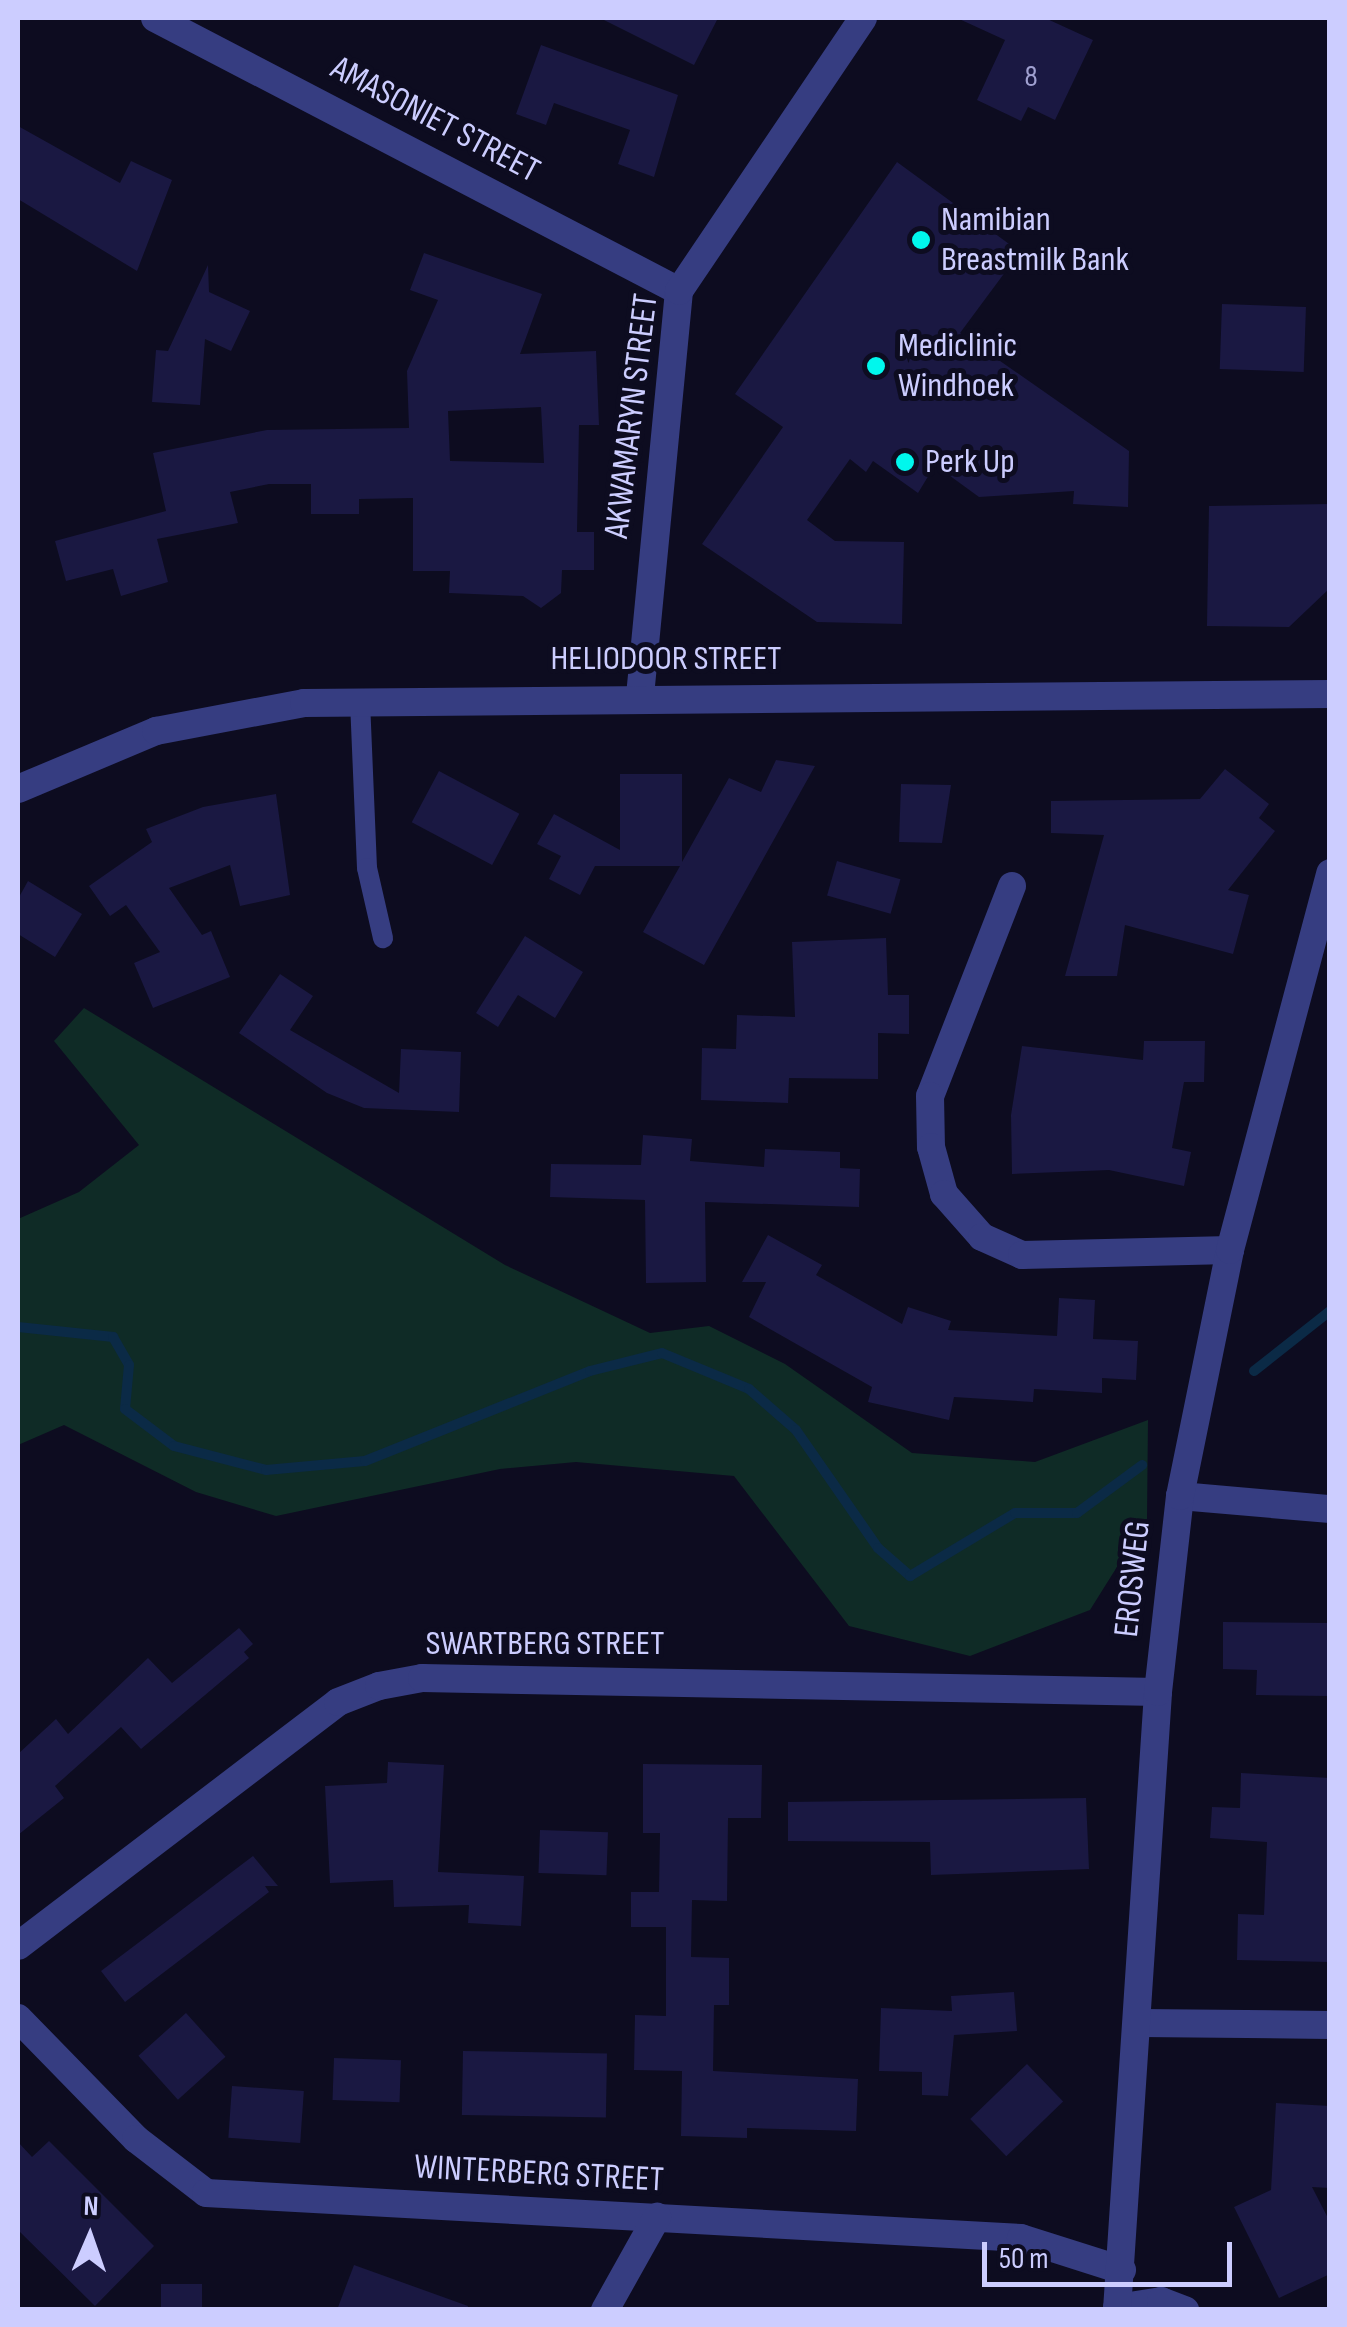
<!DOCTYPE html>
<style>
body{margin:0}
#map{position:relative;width:1347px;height:2327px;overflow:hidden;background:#0d0c20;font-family:"Sofia Sans Condensed",sans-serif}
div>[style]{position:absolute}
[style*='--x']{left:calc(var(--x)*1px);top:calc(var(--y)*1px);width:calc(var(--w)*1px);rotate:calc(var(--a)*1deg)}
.green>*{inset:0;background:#0f2b26}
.stream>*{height:10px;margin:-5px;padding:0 5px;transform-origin:5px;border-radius:5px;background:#0b2a46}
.building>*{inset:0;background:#1a1842;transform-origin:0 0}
.service>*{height:20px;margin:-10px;padding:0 10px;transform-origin:10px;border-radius:10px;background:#363d81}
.minor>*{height:28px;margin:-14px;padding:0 14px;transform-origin:14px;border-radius:14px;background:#363d81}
.tertiary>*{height:28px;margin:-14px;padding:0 14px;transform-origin:14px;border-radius:14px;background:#363d81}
.dots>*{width:28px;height:28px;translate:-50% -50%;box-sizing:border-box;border:5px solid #0d0c20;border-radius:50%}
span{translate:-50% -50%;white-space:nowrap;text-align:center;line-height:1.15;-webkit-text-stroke:10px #0d0c20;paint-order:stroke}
.number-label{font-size:30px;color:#a0a0d0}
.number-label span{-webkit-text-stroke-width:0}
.street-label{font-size:35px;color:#cccdff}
.poi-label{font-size:35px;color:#cccdff}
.left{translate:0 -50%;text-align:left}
.frame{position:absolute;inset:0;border:20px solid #cccdff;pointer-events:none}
.north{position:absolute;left:40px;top:2187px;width:100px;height:100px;-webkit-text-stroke:8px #0d0c20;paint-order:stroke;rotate:2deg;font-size:28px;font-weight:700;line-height:40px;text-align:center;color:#cccdff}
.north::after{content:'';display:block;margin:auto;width:35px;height:45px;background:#cccdff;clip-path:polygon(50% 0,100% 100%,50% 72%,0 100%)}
.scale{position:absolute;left:982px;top:2242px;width:250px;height:45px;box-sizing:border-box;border:5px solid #cccdff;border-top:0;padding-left:12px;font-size:30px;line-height:35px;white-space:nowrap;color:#cccdff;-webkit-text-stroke:8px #0d0c20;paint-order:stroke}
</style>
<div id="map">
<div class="green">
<div style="clip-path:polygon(84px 1008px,505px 1265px,650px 1333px,709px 1326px,785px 1364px,912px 1453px,1035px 1462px,1148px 1420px,1147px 1519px,1090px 1610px,970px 1656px,849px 1626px,734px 1476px,576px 1462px,500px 1469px,276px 1516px,196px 1492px,64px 1425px,18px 1445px,18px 1219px,79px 1192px,139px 1145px,54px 1041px)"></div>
</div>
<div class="stream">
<div style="--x:18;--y:1327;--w:96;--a:6"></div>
<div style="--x:113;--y:1337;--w:32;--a:60"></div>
<div style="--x:129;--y:1365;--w:44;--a:95.2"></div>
<div style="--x:125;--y:1409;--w:61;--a:37.1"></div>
<div style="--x:174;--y:1446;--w:95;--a:14.6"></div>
<div style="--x:266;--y:1470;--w:99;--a:-5.2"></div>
<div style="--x:365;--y:1461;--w:242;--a:-21.8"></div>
<div style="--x:590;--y:1371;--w:74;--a:-14"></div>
<div style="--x:662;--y:1353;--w:94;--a:22.5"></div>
<div style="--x:749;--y:1389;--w:62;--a:41.1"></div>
<div style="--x:796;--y:1430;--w:144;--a:55.2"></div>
<div style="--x:878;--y:1548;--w:43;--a:41.2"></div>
<div style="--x:910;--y:1576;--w:122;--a:-31"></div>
<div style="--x:1015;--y:1513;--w:62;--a:0"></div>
<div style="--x:1077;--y:1513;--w:81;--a:-36.4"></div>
<div style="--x:1254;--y:1371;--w:97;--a:-38.3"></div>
</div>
<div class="building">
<div style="clip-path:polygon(600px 18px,718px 18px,694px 65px)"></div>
<div style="clip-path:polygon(957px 18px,1045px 18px,1093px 40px,1055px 120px,1028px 107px,1021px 121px,977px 100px,1005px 40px)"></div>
<div style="clip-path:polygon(541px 45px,678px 95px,654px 177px,618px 164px,630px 130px,554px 103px,546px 125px,516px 114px)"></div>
<div style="clip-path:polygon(18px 126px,120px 183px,131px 161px,172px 180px,137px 271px,18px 199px)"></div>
<div style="clip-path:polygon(897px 162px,1020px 252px,960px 333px,1129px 451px,1128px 507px,1073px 504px,1074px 491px,979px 497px,935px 465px,918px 493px,873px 461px,866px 472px,850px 459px,807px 520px,835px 541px,904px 542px,902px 624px,817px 622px,702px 544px,783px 427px,735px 394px)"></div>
<div style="clip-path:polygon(evenodd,424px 253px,542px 294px,520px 354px,596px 351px,599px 425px,579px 425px,577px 532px,594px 532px,594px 570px,562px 570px,561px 593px,541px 608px,523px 596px,449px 593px,450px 571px,413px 571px,413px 498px,359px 499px,359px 514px,311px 514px,311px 484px,269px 484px,230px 492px,238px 523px,157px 539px,168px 582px,121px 596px,113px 569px,66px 581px,55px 541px,166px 511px,153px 453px,267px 430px,409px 428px,407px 371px,438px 300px,410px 290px,424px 253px,541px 407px,544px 463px,450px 461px,448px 411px,541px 407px)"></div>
<div style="clip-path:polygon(208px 265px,209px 292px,250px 311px,231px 351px,205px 339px,200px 405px,152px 402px,156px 350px,168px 351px)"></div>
<div style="left:1222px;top:304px;width:84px;height:65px;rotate:2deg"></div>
<div style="clip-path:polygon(1330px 504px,1330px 588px,1289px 627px,1207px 626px,1209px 506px)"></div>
<div style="clip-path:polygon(776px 760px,815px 766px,704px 965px,643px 932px,680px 866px,595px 866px,580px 895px,549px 879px,561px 856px,537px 844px,554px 814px,620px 850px,620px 774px,682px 774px,682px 862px,729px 778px,761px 792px)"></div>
<div style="clip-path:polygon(1225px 769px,1269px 804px,1259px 818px,1275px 831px,1228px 890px,1249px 895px,1233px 954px,1125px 925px,1117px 976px,1065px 976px,1104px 835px,1051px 833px,1051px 801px,1200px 799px)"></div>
<div style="left:439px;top:771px;width:91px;height:58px;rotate:28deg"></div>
<div style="clip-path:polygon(901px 784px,951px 785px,942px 843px,899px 842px)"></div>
<div style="clip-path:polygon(276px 794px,290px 895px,240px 906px,230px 865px,169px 888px,202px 935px,211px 931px,230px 977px,153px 1008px,134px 963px,160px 952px,126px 905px,110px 916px,89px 886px,152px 842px,146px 829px,203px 807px)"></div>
<div style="left:837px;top:861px;width:66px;height:36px;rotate:16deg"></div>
<div style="clip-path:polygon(28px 881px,82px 914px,55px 957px,18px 934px,18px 899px)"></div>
<div style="clip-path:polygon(525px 936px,583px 972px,555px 1018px,518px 995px,498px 1027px,476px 1013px)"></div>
<div style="clip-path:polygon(886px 938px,888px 995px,909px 995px,909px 1034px,878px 1033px,878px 1079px,789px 1078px,788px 1103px,701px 1100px,702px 1048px,736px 1049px,737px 1015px,795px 1017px,792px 942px)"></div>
<div style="clip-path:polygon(280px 974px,313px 996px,290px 1030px,399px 1093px,401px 1049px,461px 1052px,459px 1112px,364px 1108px,327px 1093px,239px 1033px)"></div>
<div style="clip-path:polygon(1144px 1041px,1205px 1041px,1204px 1082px,1184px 1082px,1172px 1148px,1191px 1152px,1184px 1186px,1109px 1170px,1012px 1174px,1011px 1115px,1022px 1046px,1143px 1060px)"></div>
<div style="clip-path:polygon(643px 1135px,692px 1139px,690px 1161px,764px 1167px,765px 1149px,840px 1152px,840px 1168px,860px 1169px,859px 1207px,705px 1202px,706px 1282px,646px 1283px,645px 1200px,550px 1197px,551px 1164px,641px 1165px)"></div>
<div style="clip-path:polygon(768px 1235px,822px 1265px,816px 1275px,902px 1324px,908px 1307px,951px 1321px,948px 1330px,1057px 1336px,1059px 1298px,1095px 1300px,1093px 1339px,1138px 1341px,1136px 1380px,1102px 1378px,1102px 1393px,1034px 1389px,1033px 1402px,954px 1397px,949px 1420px,868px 1402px,872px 1387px,749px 1317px,766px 1282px,742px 1282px)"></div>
<div style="clip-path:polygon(1223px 1622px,1330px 1623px,1330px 1696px,1256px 1695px,1257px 1670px,1223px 1669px)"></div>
<div style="clip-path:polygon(239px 1628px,253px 1644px,244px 1652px,249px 1658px,141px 1749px,121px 1727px,55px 1786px,64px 1798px,18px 1835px,18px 1754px,56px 1719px,68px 1734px,148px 1658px,172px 1683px)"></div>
<div style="clip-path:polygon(388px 1762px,444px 1765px,438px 1872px,524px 1876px,521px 1926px,468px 1923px,469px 1905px,394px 1907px,393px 1880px,330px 1883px,325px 1786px,387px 1783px)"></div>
<div style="clip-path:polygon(643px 1764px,762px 1765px,761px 1818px,728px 1818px,727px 1901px,692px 1900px,691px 1957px,729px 1958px,729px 2005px,714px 2005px,713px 2071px,858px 2079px,856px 2131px,747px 2128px,747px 2138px,681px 2136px,682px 2071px,634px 2070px,635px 2015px,666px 2016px,666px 1927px,631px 1927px,631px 1892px,659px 1892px,660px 1833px,643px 1833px)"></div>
<div style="clip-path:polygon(1241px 1773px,1330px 1778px,1330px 1962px,1237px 1960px,1238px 1914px,1264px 1915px,1267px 1842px,1210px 1838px,1212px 1807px,1240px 1808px)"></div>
<div style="clip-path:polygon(1086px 1798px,1089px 1869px,931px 1875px,930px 1842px,788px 1841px,788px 1802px)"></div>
<div style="left:540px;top:1830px;width:68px;height:43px;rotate:2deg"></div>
<div style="clip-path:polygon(253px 1856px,278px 1886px,265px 1886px,269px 1892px,125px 2002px,101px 1971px)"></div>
<div style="clip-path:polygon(1014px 1992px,1017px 2031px,954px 2035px,948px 2096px,922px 2095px,922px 2072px,879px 2071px,881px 2008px,952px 2011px,951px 1996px)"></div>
<div style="left:186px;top:2013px;width:59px;height:64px;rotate:48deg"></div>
<div style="left:463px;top:2051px;width:144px;height:64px;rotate:1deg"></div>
<div style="left:334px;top:2058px;width:67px;height:42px;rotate:2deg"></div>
<div style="left:1027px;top:2064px;width:52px;height:79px;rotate:46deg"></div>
<div style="left:232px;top:2086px;width:72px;height:52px;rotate:4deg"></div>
<div style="clip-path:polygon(1276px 2103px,1330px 2106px,1330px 2188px,1312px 2187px,1330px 2222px,1330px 2274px,1279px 2298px,1234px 2207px,1271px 2190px)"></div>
<div style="clip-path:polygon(49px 2141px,154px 2246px,95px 2306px,18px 2230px,18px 2142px,32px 2157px)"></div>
<div style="clip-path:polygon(354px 2265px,468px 2306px,467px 2310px,337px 2310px)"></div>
<div style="left:161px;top:2284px;width:41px;height:26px"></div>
</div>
<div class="service">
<div style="--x:360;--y:701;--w:167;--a:87.6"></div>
<div style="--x:367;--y:868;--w:72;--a:77.1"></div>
</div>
<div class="minor">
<div style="--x:155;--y:18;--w:591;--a:27.52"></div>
<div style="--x:640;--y:696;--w:407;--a:-84.5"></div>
<div style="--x:679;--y:291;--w:329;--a:-56"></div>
<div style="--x:1012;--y:886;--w:225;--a:111.3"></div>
<div style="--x:930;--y:1096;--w:51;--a:88.9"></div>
<div style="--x:931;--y:1147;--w:49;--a:74.5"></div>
<div style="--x:944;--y:1194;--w:57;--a:48.5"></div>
<div style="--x:982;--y:1237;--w:44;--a:24.2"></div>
<div style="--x:1022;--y:1255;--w:208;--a:-1.4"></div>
<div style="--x:1180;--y:1496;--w:151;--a:5"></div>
<div style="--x:18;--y:1946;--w:402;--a:-37.3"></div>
<div style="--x:338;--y:1702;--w:44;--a:-21.3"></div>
<div style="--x:379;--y:1686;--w:44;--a:-10.5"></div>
<div style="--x:422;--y:1678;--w:736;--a:1.09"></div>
<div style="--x:18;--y:2018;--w:169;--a:45.7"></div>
<div style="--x:136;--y:2139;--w:88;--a:37.6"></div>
<div style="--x:206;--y:2193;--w:816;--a:3.16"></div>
<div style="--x:1021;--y:2238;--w:106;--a:17.6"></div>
<div style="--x:1141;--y:2023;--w:189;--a:0.6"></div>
<div style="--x:1117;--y:2308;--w:45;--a:-9"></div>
<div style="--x:1161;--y:2301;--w:26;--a:21"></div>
<div style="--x:605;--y:2310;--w:107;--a:-60.8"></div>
</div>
<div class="tertiary">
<div style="--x:18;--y:789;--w:150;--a:-22.8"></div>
<div style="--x:156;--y:731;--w:151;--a:-10.7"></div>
<div style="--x:304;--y:703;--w:1026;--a:-0.5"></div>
<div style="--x:1117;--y:2310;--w:619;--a:-86.2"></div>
<div style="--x:1158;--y:1692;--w:197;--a:-83.6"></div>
<div style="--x:1180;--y:1496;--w:251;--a:-78.5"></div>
<div style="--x:1230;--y:1250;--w:390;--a:-75.1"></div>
</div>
<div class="dots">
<div style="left:921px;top:240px;background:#00f7ed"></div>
<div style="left:876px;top:366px;background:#00f7ed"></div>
<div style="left:905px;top:462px;background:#00f7ed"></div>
</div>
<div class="number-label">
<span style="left:1031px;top:77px">8</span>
</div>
<div class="street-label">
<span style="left:435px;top:120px;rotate:28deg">AMASONIET STREET</span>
<span style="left:632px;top:416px;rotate:-83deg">AKWAMARYN STREET</span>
<span style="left:666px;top:659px">HELIODOOR STREET</span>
<span style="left:1133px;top:1579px;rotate:-84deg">EROSWEG</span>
<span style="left:545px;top:1644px">SWARTBERG STREET</span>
<span style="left:539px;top:2174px;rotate:3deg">WINTERBERG STREET</span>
</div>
<div class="poi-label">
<span class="left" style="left:941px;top:240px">Namibian<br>Breastmilk Bank</span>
<span class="left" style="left:898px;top:366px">Mediclinic<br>Windhoek</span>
<span class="left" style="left:925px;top:462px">Perk Up</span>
</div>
<div class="frame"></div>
<div class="north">N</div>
<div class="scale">50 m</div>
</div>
